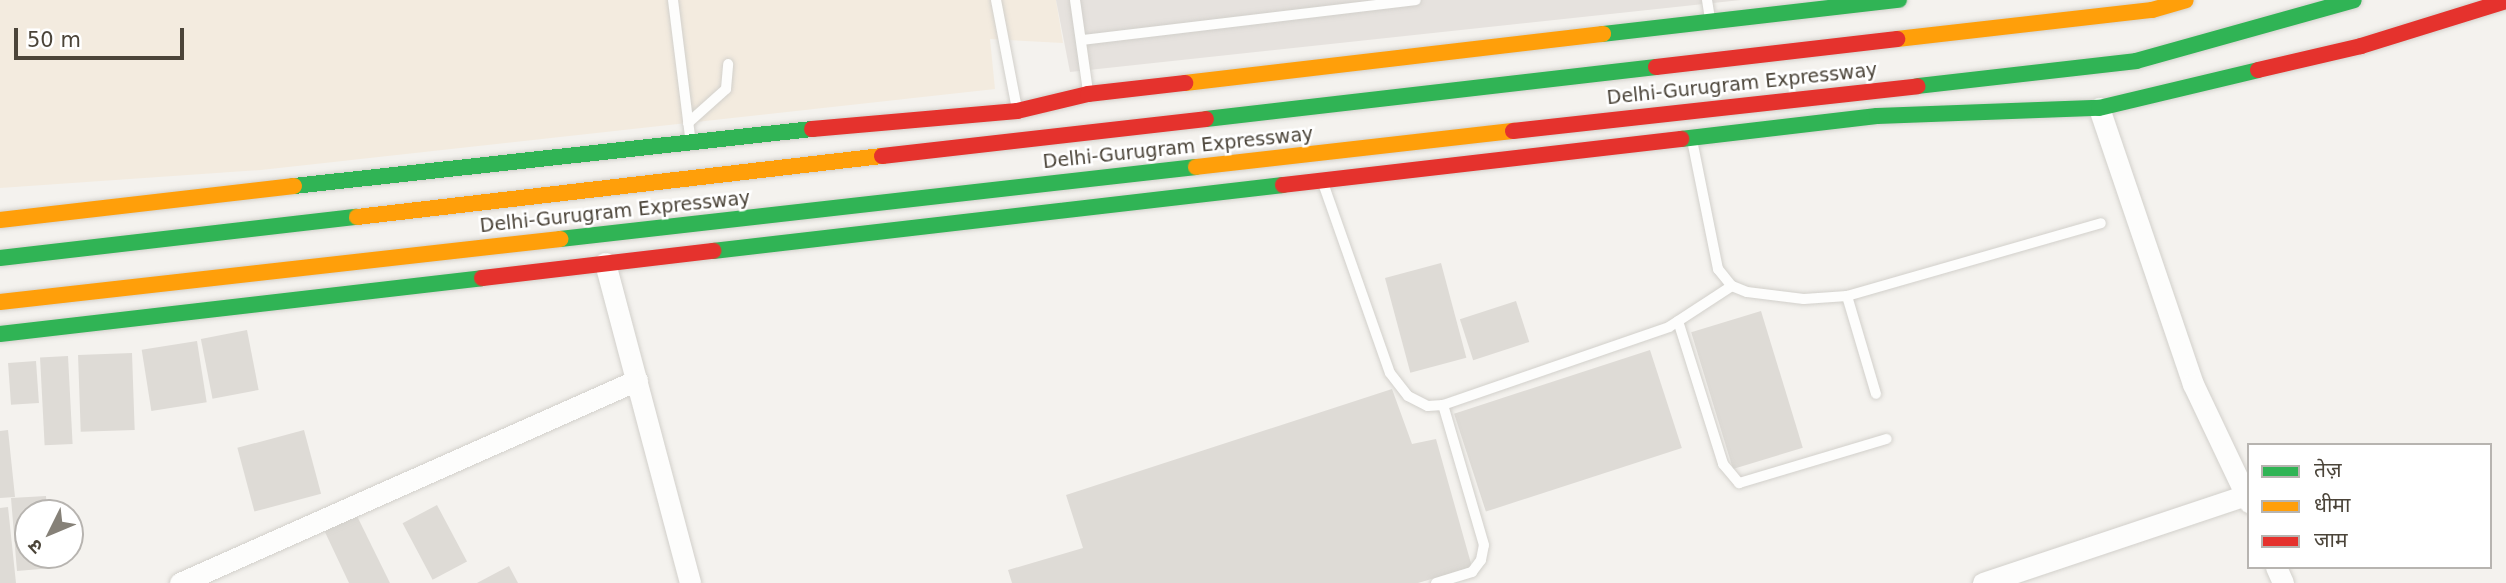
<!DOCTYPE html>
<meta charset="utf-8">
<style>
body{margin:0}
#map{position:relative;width:2506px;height:583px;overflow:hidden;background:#f4f2ee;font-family:"DejaVu Sans","Noto Sans Devanagari",sans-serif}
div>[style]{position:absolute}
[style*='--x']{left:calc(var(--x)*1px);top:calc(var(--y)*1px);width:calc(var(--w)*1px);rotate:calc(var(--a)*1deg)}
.commercial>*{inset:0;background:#f3ebdf}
.industrial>*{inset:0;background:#e6e2de}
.building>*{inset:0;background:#dedbd6;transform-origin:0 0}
.roads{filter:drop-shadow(0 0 2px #d2d0cb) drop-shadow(0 0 2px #d2d0cb)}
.lane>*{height:10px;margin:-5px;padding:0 5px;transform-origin:5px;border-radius:5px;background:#fdfdfc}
.street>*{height:21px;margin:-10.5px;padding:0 10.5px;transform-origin:10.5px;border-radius:10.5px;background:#fdfdfc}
.fast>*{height:16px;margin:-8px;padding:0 8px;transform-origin:8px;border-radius:8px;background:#30b455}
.slow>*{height:16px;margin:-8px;padding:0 8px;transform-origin:8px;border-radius:8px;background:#ff9f0a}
.jam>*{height:16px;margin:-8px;padding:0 8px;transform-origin:8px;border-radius:8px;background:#e5322d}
span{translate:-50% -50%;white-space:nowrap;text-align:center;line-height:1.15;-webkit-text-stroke:5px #fff;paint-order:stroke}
.street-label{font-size:19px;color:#4b4439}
.legend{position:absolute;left:2247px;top:443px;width:245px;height:126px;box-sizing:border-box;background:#fff;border:2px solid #b7b4b0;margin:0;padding:9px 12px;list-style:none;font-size:21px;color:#4b4439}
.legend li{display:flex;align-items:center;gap:14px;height:35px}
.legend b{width:35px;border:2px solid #b7b4b0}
.north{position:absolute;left:14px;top:499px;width:70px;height:70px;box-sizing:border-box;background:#fff;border:2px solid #b7b4b0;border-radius:50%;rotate:227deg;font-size:19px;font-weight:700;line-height:28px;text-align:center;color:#4b4439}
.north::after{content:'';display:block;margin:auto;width:24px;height:32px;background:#868178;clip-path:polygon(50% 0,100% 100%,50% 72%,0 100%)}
.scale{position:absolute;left:14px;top:28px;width:170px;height:32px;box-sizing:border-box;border:4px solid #4b4439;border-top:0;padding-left:9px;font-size:21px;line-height:24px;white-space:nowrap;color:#4b4439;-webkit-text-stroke:5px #fff;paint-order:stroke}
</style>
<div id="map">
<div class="commercial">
<div style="clip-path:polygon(0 0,1056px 0,1063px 43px,990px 39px,995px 89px,261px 170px,0 188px)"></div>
</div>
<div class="industrial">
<div style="clip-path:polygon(1056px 0,1741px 0,1070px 72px)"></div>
</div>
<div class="building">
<div style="left:1441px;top:263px;width:98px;height:58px;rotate:75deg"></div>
<div style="left:1516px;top:301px;width:43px;height:59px;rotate:72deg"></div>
<div style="left:1761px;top:311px;width:143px;height:73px;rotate:73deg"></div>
<div style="left:247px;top:330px;width:61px;height:47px;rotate:79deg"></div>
<div style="left:197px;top:341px;width:62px;height:56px;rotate:81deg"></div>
<div style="left:1650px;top:350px;width:103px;height:206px;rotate:72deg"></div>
<div style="left:132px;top:353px;width:77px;height:54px;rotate:88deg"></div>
<div style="left:68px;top:356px;width:88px;height:28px;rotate:87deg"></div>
<div style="left:36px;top:361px;width:42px;height:28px;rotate:86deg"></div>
<div style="clip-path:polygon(1392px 389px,1412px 444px,1436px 439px,1472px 567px,1418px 583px,1012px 583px,1008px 570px,1083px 548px,1066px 495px)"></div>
<div style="clip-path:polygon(8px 430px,15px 497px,0 498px,0 431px)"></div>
<div style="left:304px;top:430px;width:66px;height:69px;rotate:75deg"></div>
<div style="clip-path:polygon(46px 496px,47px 513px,28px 513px,28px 555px,51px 555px,52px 568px,17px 571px,11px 498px)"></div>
<div style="left:437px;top:505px;width:64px;height:39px;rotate:62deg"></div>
<div style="clip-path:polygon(8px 507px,16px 583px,0 583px,0 508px)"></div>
<div style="clip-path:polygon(356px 514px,390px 583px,349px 583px,324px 530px)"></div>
<div style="clip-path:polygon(509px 566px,518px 583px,477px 583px)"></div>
</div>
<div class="roads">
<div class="lane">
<div style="--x:673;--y:0;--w:138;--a:82.9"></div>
<div style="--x:996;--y:0;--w:111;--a:79.1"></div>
<div style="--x:1075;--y:0;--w:92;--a:81.9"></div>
<div style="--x:1707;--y:0;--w:19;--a:81"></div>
<div style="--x:1082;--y:40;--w:336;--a:-6.8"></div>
<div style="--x:688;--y:123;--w:51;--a:-41.8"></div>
<div style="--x:726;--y:89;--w:25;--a:-85"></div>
<div style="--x:1692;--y:140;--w:132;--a:78.6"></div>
<div style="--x:1718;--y:269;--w:22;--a:51"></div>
<div style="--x:1732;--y:286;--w:16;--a:22"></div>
<div style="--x:1747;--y:292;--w:57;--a:7"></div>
<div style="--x:1804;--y:299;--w:43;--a:-4"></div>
<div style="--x:1847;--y:296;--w:264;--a:-16"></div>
<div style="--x:1323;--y:183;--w:201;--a:70.6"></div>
<div style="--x:1390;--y:373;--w:29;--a:52"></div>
<div style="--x:1408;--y:396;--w:22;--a:27"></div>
<div style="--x:1428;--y:406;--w:15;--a:-4"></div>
<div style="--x:1443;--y:405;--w:239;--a:-19"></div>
<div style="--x:1669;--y:327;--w:75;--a:-33.1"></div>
<div style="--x:1847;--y:296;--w:102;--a:73.5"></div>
<div style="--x:1678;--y:321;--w:150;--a:72.5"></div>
<div style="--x:1723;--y:464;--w:25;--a:50"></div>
<div style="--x:1739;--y:483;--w:154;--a:-16.6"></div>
<div style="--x:1436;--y:583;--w:38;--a:-17"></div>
<div style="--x:1472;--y:572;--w:15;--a:-53"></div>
<div style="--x:1481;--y:560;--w:15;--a:-79"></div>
<div style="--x:1484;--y:545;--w:146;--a:-106.3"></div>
</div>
<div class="street">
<div style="--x:2099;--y:108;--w:292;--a:71.2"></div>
<div style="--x:2193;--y:384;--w:131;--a:64.6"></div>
<div style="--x:605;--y:263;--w:331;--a:75.1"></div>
<div style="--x:2276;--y:567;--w:17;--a:66"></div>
<div style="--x:180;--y:583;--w:500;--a:-23.95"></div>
<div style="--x:1983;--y:583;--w:277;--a:-18.5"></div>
</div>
<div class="fast">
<div style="--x:1603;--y:34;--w:298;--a:-6.6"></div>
<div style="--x:1918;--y:86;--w:219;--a:-6.5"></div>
<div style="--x:2136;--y:61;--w:226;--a:-15.6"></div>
<div style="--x:1206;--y:119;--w:453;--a:-6.6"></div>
<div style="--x:1681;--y:139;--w:197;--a:-6.7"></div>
<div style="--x:1877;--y:116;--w:222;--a:-2.1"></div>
<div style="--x:2099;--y:108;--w:163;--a:-13.4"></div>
<div style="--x:294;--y:186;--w:521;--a:-6.28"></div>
<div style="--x:560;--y:239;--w:640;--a:-6.46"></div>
<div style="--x:713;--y:251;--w:574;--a:-6.6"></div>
<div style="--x:0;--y:258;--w:359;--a:-6.6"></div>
<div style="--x:0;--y:334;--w:485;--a:-6.6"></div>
</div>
<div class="slow">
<div style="--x:1897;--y:39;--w:257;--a:-6.5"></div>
<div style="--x:2152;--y:10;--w:35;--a:-16"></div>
<div style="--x:1185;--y:83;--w:421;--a:-6.7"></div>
<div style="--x:1196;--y:167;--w:319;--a:-6.5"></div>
<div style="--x:357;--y:217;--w:529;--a:-6.63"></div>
<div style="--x:0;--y:220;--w:296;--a:-6.6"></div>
<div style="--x:0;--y:302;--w:564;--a:-6.42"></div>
</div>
<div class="jam">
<div style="--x:1656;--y:67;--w:243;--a:-6.6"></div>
<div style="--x:2258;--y:70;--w:106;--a:-13.1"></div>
<div style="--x:2361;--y:46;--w:152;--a:-17.2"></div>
<div style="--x:812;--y:129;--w:206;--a:-5"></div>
<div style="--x:1017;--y:111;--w:73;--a:-13.5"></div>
<div style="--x:1088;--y:94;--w:98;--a:-6.5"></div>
<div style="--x:1513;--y:131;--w:407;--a:-6.3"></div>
<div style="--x:882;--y:156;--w:326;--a:-6.5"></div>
<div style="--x:1283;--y:185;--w:401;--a:-6.6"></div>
<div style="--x:482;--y:278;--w:233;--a:-6.7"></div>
</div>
</div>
<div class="street-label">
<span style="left:1742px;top:84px;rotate:-6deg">Delhi-Gurugram Expressway</span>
<span style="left:1178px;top:148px;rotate:-6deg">Delhi-Gurugram Expressway</span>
<span style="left:615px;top:212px;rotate:-6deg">Delhi-Gurugram Expressway</span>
</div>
<ul class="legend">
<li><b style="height:9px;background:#30b455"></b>तेज़</li>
<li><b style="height:9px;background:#ff9f0a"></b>धीमा</li>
<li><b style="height:9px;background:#e5322d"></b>जाम</li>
</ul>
<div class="north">उ</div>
<div class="scale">50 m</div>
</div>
